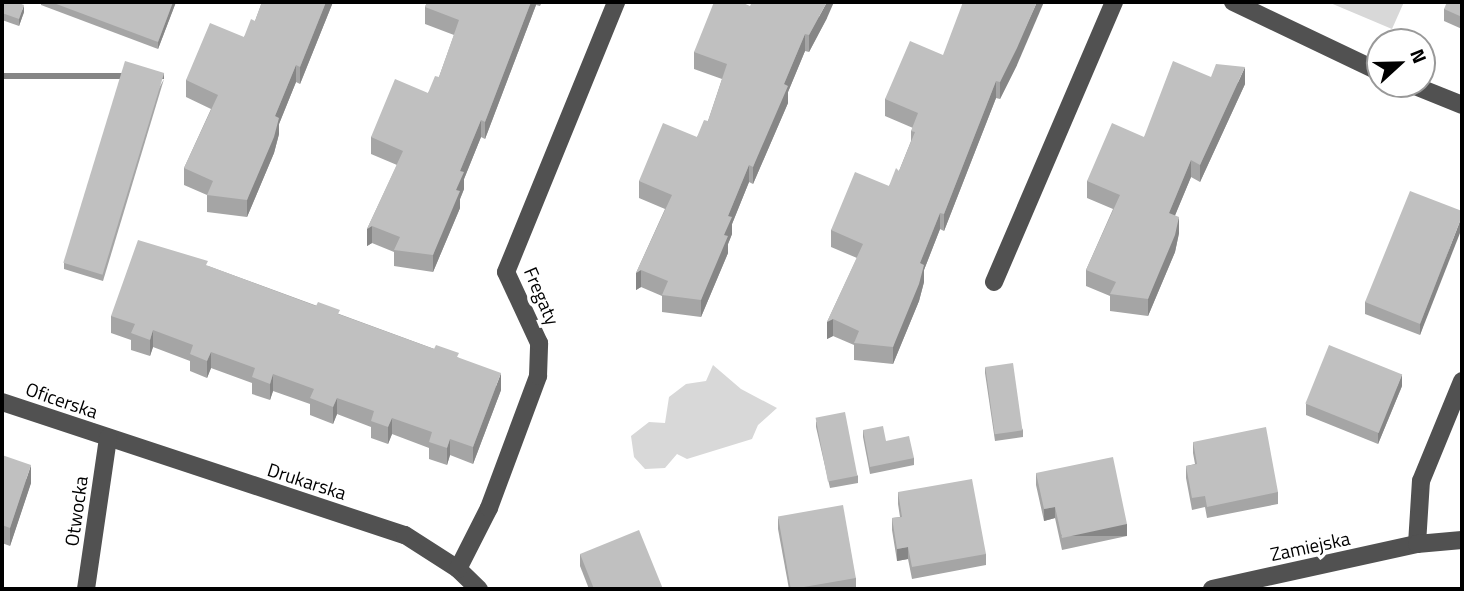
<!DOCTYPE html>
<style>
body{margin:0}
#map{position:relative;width:1464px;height:591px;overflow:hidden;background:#fff;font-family:"Titillium Web",sans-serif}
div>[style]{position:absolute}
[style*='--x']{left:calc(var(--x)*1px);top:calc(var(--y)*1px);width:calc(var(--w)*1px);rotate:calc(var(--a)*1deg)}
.green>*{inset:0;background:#d8d8d8}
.minor>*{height:18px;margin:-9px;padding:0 9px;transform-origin:9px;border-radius:9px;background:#515151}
.wall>*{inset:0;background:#a5a5a5}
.shaded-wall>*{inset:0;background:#868686;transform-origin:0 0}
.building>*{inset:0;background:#c0c0c0;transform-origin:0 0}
span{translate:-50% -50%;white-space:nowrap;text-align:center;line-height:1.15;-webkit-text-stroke:7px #fff;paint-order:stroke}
.street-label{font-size:19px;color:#000}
.frame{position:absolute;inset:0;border:4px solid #000;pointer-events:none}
.north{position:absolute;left:1366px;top:28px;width:70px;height:70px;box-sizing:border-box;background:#fff;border:2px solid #999;border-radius:50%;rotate:68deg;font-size:19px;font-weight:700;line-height:28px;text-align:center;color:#000}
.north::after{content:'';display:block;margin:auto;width:24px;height:32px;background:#000;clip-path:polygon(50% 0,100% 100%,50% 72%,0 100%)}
</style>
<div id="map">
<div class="green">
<div style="clip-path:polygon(1328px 2px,1404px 2px,1392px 29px)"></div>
<div style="clip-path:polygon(713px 365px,741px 389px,777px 408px,758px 425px,752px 439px,687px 459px,677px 454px,665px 468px,645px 469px,634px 457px,631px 436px,649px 422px,665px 423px,669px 397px,686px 384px,706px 381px)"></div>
</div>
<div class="minor">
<div style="--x:1233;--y:2;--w:163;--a:25.5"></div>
<div style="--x:1410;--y:84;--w:56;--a:22"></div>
<div style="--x:994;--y:282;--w:305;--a:-66.8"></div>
<div style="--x:2;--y:402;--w:424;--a:18.3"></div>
<div style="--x:405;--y:535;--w:63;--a:32.7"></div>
<div style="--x:458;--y:569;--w:29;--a:44"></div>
<div style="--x:1417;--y:544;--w:63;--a:-86.4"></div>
<div style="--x:1421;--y:481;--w:108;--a:-67.7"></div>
<div style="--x:458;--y:569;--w:68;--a:-63.1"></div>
<div style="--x:489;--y:508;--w:141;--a:-69.6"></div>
<div style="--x:538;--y:376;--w:33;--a:-88"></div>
<div style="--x:539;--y:343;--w:78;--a:-114.9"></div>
<div style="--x:506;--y:272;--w:292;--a:-67.8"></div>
<div style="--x:86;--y:589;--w:153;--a:-81.7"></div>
<div style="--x:1212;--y:589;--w:210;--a:-12.4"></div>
<div style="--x:1417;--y:544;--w:45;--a:-5.1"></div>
</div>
<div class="wall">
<div style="clip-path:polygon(41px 2px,176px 2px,158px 49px,41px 5px)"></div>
<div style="clip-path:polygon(262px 2px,333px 2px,300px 84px,296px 82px,279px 124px,279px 134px,274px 153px,247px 217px,207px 212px,207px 195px,184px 185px,184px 168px,211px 109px,186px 97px,186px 80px,244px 37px,255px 21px)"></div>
<div style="clip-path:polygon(427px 2px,542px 2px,540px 6px,536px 5px,485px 139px,481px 137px,464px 179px,464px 189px,460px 199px,460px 208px,433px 272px,394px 266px,394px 252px,372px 243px,367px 246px,367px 229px,397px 165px,371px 154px,371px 137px,428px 93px,439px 77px,454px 35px,425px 24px,425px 7px)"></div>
<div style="clip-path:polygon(1462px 2px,1462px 29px,1444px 21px,1444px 9px)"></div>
<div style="clip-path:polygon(2px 5px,24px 12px,19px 26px,2px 20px)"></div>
<div style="clip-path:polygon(750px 6px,827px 18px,809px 52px,805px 51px,788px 92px,788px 103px,753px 184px,749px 182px,732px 224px,732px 234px,728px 244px,728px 253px,701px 317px,662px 312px,662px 296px,641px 287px,636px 290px,636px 273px,665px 209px,639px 198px,639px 181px,697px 137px,708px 121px,722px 79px,694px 69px,694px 52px)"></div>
<div style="clip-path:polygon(943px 55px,1017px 65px,1000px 99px,996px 98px,944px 231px,940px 229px,924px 270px,924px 282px,919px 301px,893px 364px,854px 360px,854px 345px,833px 336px,827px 339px,827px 322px,857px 258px,831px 247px,831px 230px,889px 186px,899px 171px,911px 141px,911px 131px,913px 128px,885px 116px,885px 99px)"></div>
<div style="clip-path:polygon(1211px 77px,1245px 84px,1200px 182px,1191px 177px,1175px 215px,1179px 233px,1175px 252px,1148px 316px,1110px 311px,1110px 296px,1086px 286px,1086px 270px,1113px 209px,1087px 198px,1087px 181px,1144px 137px)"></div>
<div style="clip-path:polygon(164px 79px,103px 281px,64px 269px,64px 263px)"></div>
<div style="clip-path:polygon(1462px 211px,1420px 335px,1365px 314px,1365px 302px)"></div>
<div style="clip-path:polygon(208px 266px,459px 358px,501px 390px,473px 464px,450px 455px,447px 465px,429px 459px,429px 448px,392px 434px,388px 444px,371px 438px,371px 427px,337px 414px,333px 424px,310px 415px,310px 404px,273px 391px,270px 400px,252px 394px,252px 383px,211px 368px,207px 378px,190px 371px,190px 361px,153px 347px,150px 356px,131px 350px,131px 340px,111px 333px,111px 316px)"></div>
<div style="clip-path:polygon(985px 367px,1023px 430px,1023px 437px,995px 441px,985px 373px)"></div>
<div style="clip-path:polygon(1402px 386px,1378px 444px,1306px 415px,1306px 404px)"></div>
<div style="clip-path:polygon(816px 421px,858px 476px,858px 483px,830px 488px,816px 427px)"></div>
<div style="clip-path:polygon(863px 430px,886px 441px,914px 458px,914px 465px,870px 474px,863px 437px)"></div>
<div style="clip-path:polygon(1193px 442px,1278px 492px,1278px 504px,1207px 518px,1205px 507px,1192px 510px,1186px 478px,1186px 466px,1195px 464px,1193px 453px)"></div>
<div style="clip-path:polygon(2px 455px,31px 483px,10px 546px,2px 543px)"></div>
<div style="clip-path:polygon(1036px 473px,1127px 536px,1062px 550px,1055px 518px,1044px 521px,1036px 485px)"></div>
<div style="clip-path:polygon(898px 492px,986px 554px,986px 565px,912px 579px,908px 559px,897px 561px,892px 530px,892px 518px,900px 517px,898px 504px)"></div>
<div style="clip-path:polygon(778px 518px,856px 578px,856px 589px,789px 589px,778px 529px)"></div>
<div style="clip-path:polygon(580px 554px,663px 589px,589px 589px,580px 566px)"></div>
</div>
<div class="shaded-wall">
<div style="clip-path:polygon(173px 2px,176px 2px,158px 49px,158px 42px)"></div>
<div style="clip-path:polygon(326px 2px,333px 2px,300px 84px,300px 67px)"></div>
<div style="clip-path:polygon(531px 2px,536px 2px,536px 5px,485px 139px,485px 122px)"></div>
<div style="clip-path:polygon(827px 2px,834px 2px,827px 18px,809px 52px,809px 35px)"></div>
<div style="clip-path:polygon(1037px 2px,1044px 2px,1017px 65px,1000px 99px,1000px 82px)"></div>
<div style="clip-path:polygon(24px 5px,24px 12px,19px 26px,19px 19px)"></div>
<div style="clip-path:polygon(805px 34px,805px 51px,788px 92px,788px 103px,753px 184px,753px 167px,784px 84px)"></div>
<div style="clip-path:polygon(296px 65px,296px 82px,279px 124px,279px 134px,274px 153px,247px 217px,247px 200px,275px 116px)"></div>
<div style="clip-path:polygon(1245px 67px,1245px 84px,1200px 182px,1200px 165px)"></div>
<div style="left:164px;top:73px;width:6px;height:211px;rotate:90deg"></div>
<div style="clip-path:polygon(996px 81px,996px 98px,944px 231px,944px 214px)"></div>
<div style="clip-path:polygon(481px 120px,481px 137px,464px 179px,464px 189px,460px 199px,460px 208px,433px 272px,433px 255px,456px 190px,460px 171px)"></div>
<div style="clip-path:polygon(1191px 160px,1191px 177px,1169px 230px,1169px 213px)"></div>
<div style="clip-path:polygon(749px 165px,749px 182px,732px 224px,732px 234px,728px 244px,728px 253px,701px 317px,701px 300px,724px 235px,728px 216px)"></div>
<div style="clip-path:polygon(940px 213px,940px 229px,924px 270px,924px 282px,919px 301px,893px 364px,893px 347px,920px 263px)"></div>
<div style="clip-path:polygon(1462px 216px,1462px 228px,1420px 335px,1420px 324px)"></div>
<div style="clip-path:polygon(1179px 217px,1179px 233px,1175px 252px,1148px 316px,1148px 299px)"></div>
<div style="clip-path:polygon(372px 226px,372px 243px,367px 246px,367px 229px)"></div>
<div style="clip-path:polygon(641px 270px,641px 287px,636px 290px,636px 273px)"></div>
<div style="clip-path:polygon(833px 319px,833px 336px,827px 339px,827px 322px)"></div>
<div style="clip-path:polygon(153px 330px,153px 347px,150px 356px,150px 340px)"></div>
<div style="clip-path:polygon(211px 352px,211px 368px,207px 378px,207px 361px)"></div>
<div style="clip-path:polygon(501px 373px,501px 390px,473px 464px,473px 447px)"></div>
<div style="clip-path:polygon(273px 374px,273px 391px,270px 400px,270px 384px)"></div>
<div style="clip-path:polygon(1402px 374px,1402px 386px,1378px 444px,1378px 433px)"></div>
<div style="clip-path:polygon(337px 398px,337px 414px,333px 424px,333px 407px)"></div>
<div style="clip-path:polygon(392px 418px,392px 434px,388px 444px,388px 427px)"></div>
<div style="clip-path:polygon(450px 439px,450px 455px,447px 465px,447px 448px)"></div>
<div style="clip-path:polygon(31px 465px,31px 483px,10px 546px,10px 528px)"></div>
<div style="clip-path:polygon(1055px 507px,1055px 518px,1044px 521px,1044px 509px)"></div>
<div style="left:1127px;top:524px;width:12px;height:66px;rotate:90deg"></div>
<div style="clip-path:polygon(908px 547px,908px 559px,897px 561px,897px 549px)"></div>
</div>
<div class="building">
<div style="clip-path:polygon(3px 2px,16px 2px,24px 5px,19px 19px,2px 13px,2px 5px)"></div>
<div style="clip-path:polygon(51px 2px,173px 2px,158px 42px)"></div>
<div style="clip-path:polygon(262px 2px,326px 2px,300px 67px,296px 65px,275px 116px,279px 118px,274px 137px,247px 200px,207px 195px,213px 181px,184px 168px,218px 95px,186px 80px,210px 23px,244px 37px,251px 19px,255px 21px)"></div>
<div style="clip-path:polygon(427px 2px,531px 2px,485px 122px,481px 120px,460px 171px,464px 172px,456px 190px,460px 191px,433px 255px,394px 250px,400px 237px,372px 226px,367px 229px,403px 151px,371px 137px,395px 79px,428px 93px,435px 76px,439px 77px,459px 20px,425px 7px)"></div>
<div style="clip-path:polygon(714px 2px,741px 2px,750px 6px,752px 2px,827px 2px,809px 35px,805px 34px,784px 84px,788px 86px,753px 167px,749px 165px,728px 216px,732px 217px,724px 235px,728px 236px,701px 300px,662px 295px,668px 281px,641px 270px,636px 273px,672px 195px,639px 181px,663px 123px,697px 137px,704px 120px,708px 121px,727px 64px,694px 52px)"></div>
<div style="clip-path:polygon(963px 2px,1037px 2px,1017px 48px,1000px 82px,996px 81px,944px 214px,940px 213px,920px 263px,924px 265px,919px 284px,893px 347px,854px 343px,859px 331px,833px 319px,827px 322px,863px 244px,831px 230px,855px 172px,889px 186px,896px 168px,899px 171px,915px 132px,911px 131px,918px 113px,885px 99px,910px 41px,943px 55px)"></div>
<div style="clip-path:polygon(1447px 2px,1462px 2px,1462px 17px,1444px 9px)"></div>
<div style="left:125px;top:61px;width:41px;height:211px;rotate:17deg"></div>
<div style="clip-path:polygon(1173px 61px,1211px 77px,1216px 64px,1245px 67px,1200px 165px,1191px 160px,1169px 213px,1179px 217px,1175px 235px,1148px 299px,1110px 294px,1116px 282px,1086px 270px,1120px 195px,1087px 181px,1112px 123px,1144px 137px)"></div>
<div style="clip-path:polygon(1410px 191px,1462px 211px,1462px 216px,1420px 324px,1365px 302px)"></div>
<div style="clip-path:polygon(138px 240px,208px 261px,206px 265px,316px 306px,318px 302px,340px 310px,338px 314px,434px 349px,436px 345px,459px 353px,457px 357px,501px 373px,473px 447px,450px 439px,447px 448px,429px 442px,432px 432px,392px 418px,388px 427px,371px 421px,374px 411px,337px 398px,333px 407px,310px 398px,314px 389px,273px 374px,270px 384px,252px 377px,255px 368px,211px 352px,207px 361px,190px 354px,193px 345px,153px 330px,150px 340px,131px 333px,135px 324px,111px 316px)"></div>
<div style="left:1329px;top:345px;width:79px;height:63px;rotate:22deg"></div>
<div style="left:1013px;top:363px;width:68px;height:28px;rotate:82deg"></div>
<div style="left:845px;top:412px;width:65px;height:30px;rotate:79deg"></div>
<div style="clip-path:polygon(883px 426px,886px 441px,909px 436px,914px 458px,870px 467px,863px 430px)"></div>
<div style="clip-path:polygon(1266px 427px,1278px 492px,1207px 507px,1205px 496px,1192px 498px,1186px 466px,1197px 464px,1193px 442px)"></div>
<div style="clip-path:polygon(2px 455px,31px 465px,10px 528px,2px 525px)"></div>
<div style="clip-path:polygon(1113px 457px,1127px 524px,1062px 538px,1055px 507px,1044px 509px,1036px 473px)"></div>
<div style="clip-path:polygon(972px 479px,986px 554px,912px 567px,908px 547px,897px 549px,892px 518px,902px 517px,898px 492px)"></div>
<div style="left:843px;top:505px;width:74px;height:66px;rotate:80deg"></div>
<div style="clip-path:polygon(639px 530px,663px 589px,594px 589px,580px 554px)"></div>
</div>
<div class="street-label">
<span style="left:542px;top:296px;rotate:67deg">Fregaty</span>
<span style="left:62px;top:400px;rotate:19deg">Oficerska</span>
<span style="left:307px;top:481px;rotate:18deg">Drukarska</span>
<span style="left:76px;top:511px;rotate:-82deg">Otwocka</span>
<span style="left:1310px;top:546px;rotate:-12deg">Zamiejska</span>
</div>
<div class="frame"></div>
<div class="north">N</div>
</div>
